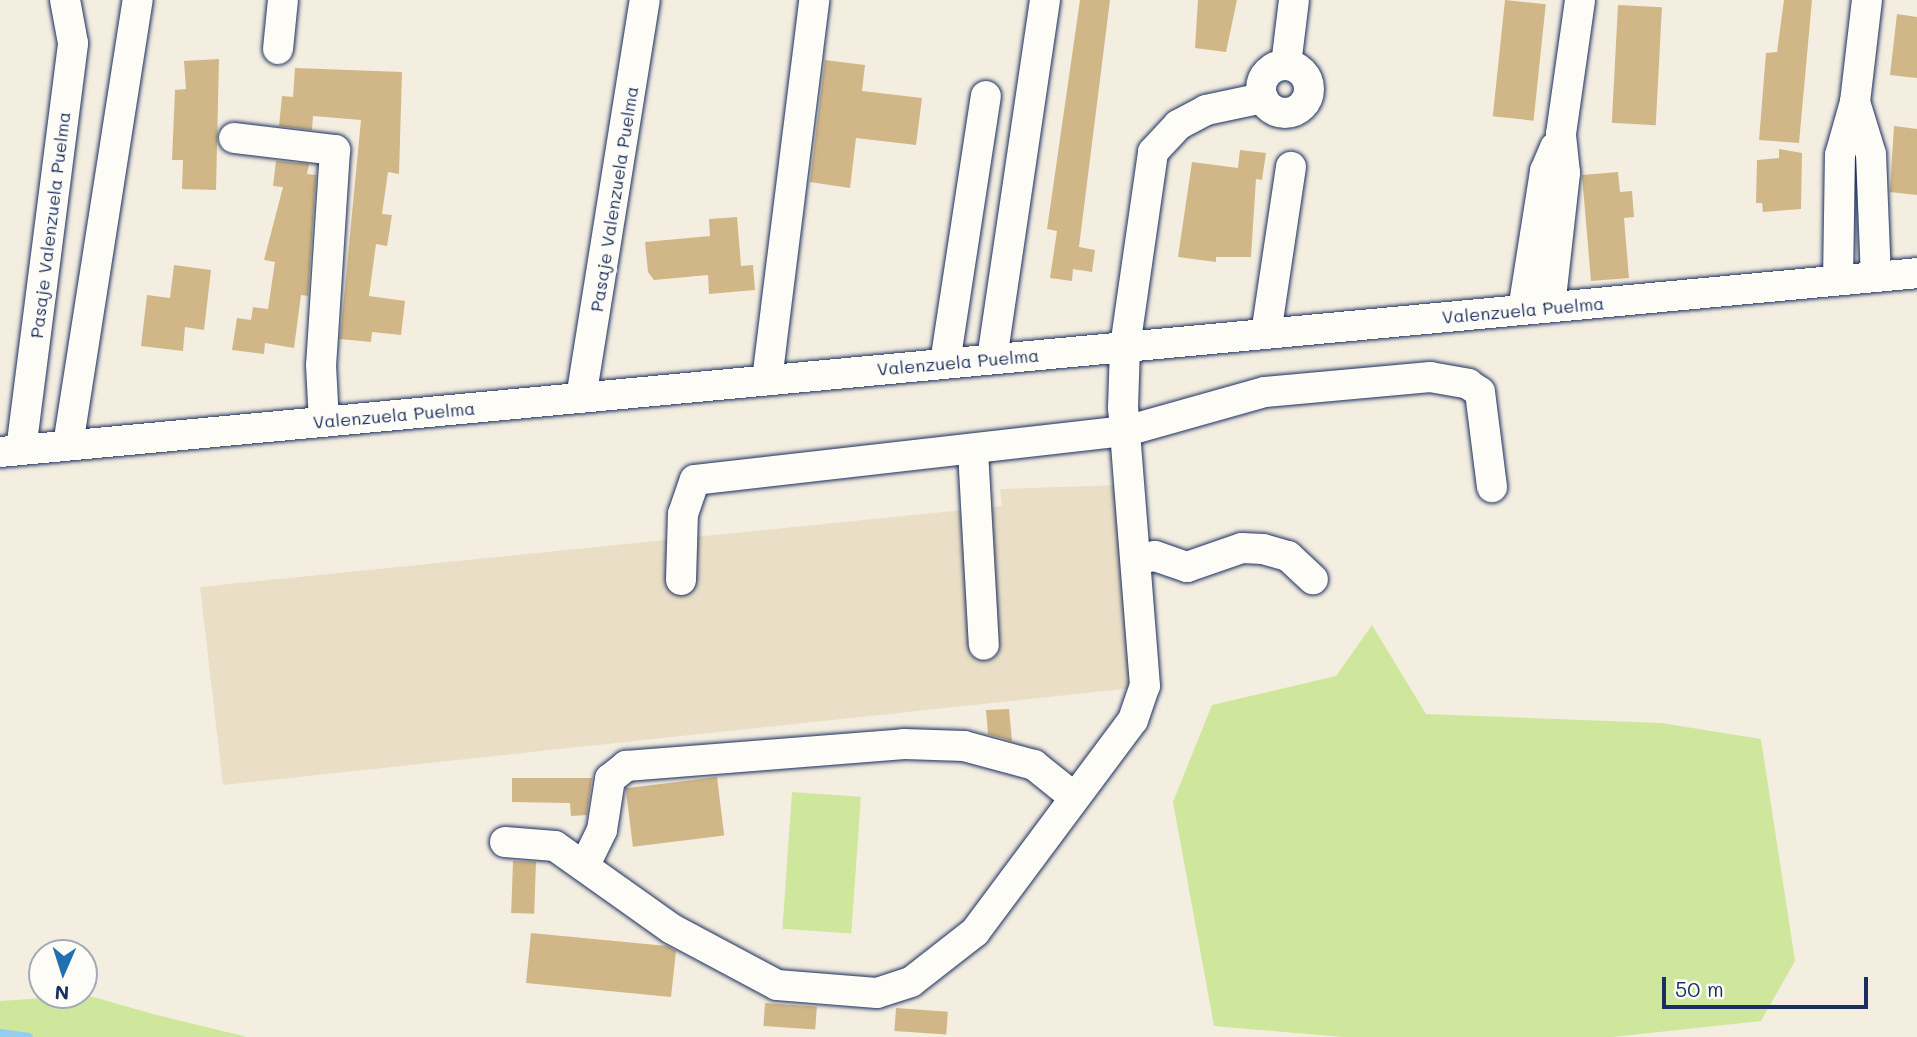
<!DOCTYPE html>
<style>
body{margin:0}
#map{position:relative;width:1917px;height:1037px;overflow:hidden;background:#f4eee1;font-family:Mali,sans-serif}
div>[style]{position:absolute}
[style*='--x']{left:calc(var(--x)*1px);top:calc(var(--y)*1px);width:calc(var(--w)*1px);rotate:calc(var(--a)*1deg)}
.built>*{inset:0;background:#eadec6}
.green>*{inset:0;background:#cee79d;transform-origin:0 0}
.stream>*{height:8px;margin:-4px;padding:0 4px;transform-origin:4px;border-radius:4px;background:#95ccf4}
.building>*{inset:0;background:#d1b787;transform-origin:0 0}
.roads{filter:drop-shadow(0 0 2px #1b2f5e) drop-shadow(0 0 2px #1b2f5e)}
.minor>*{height:30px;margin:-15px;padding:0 15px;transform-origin:15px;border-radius:15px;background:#fdfcf7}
.minor>.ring{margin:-15px;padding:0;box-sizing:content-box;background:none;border:30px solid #fdfcf7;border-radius:50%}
span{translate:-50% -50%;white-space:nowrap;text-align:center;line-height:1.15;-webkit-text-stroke:7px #fdfcf7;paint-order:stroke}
.street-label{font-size:18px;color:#1b2f5e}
.north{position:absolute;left:28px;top:939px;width:70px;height:70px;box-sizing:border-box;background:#fdfcf7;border:2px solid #a3aaba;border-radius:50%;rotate:183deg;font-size:19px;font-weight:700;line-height:28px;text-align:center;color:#1b2f5e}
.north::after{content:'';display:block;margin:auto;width:24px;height:32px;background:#1f6fb2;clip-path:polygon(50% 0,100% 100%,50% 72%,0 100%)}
.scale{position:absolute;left:1662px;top:977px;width:206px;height:32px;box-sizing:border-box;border:4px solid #1b2f5e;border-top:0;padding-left:9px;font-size:21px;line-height:24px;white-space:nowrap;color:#1b2f5e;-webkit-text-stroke:5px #fdfcf7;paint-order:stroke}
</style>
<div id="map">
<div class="built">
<div style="clip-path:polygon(1120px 485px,1133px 688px,223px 785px,200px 587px,1002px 506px,1000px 489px)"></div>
</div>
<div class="green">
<div style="clip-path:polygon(1372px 625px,1426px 714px,1661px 723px,1761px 739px,1795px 961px,1761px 1021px,1613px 1037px,1343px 1037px,1214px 1026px,1173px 802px,1212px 705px,1336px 676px)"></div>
<div style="left:792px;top:792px;width:69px;height:137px;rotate:4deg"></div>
<div style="clip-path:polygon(86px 995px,153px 1014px,247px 1037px,0 1037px,0 1001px)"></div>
</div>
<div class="stream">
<div style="--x:0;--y:1033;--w:29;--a:8"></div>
</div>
<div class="building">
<div style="clip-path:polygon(1080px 0,1110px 0,1079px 247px,1095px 250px,1092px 272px,1073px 269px,1072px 281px,1050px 278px,1057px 231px,1047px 229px)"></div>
<div style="clip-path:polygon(1198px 0,1237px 0,1226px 52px,1195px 48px)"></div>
<div style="left:1505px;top:0;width:41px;height:117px;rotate:6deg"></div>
<div style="clip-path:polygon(1784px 0,1812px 0,1799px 143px,1759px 140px,1766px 53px,1777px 52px)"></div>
<div style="left:1618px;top:5px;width:44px;height:118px;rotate:3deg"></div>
<div style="clip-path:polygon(1897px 14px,1917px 17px,1917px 78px,1890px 75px)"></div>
<div style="clip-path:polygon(219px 59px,216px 190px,182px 189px,183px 160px,172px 160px,175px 90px,186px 89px,184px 61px)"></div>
<div style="clip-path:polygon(825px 60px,865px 65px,862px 91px,922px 98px,916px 145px,856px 138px,850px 188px,810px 182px)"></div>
<div style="clip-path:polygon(295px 68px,402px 72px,399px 174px,388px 172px,382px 214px,392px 215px,387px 246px,376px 244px,369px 296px,405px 301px,401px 335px,372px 332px,371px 342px,340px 339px,361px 120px,313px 116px,312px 130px,279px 126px,282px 96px,293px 97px)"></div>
<div style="clip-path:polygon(1894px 126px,1917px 129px,1917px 195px,1890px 192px)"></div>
<div style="clip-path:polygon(1779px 149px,1802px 153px,1801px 209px,1763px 212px,1762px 203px,1756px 203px,1757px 160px,1779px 158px)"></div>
<div style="clip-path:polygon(1240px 150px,1266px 153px,1262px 180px,1256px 179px,1251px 257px,1216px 257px,1216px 262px,1178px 257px,1192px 162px,1238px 168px)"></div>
<div style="clip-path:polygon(276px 161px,309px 164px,307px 174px,316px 175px,308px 296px,301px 295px,294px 348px,265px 343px,264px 354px,232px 350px,237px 318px,251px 320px,253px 307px,268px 309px,275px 262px,264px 260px,283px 187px,273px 186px)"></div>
<div style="clip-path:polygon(1618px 172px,1620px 192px,1632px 191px,1634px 217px,1624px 218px,1629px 278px,1591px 281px,1582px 175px)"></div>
<div style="clip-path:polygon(737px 217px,741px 266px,753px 265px,755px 290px,709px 294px,708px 275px,654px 280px,648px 272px,645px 242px,710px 236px,709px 219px)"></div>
<div style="clip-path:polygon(174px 265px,211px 270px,204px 330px,185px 327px,183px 351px,141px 346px,147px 295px,170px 298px)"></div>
<div style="clip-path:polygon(1009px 709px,1012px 741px,988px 734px,986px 710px)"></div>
<div style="left:717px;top:777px;width:59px;height:92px;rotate:83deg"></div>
<div style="clip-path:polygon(512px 778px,592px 778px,587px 815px,571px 816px,570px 803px,512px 802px)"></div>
<div style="left:513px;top:861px;width:23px;height:52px;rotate:2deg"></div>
<div style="clip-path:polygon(531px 933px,667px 946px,676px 951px,671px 997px,526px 983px)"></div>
<div style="left:765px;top:1003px;width:52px;height:23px;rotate:4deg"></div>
<div style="left:896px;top:1008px;width:52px;height:23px;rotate:4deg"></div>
</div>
<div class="roads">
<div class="minor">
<div style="--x:278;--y:49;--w:49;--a:-84.2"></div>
<div style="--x:1286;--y:65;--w:65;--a:-83"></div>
<div class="ring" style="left:1261px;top:65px;width:18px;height:18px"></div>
<div style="--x:1855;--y:102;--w:54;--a:72.9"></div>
<div style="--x:1871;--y:154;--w:123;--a:87.7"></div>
<div style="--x:234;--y:138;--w:102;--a:6.8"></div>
<div style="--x:335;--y:150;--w:215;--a:93.7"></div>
<div style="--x:321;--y:365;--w:57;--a:87"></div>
<div style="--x:1838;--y:280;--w:125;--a:-89.1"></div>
<div style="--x:1840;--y:155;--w:55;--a:-74.2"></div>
<div style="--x:1855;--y:102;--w:103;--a:-83.3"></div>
<div style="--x:1550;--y:307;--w:135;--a:-83.6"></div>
<div style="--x:1565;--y:173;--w:39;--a:-96"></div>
<div style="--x:1561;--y:134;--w:135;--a:-81.9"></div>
<div style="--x:1523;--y:310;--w:141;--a:-81"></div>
<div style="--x:1545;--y:171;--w:26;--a:-67"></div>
<div style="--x:1266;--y:334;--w:169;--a:-81.5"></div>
<div style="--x:992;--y:359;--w:363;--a:-81.6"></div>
<div style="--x:945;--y:363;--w:270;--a:-81.3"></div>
<div style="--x:767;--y:380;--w:383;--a:-82.9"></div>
<div style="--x:581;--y:398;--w:403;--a:-80.9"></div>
<div style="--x:68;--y:445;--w:450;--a:-81.1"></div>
<div style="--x:21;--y:450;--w:410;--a:-82.7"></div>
<div style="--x:73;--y:43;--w:44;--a:-100.5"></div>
<div style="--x:973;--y:451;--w:194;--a:86.8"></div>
<div style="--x:0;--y:452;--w:1925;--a:-5.33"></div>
<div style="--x:1138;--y:559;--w:17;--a:-10"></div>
<div style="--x:1155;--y:556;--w:34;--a:19"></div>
<div style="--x:1187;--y:567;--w:58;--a:-19.1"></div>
<div style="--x:1242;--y:548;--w:21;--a:3"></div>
<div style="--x:1263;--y:549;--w:26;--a:16"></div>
<div style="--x:1288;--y:556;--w:34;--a:43"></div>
<div style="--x:681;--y:580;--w:66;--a:-88.3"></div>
<div style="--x:683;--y:514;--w:36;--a:-71"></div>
<div style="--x:695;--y:480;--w:434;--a:-6.5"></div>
<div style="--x:1126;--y:431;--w:144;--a:-15.7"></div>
<div style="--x:1265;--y:392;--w:166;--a:-5.2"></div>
<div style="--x:1430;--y:377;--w:39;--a:10"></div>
<div style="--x:1468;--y:384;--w:14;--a:34"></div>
<div style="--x:1480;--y:392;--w:96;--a:82.8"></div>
<div style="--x:505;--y:842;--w:50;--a:4.6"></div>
<div style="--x:555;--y:846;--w:143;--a:35.4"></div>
<div style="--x:672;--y:929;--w:119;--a:28.1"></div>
<div style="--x:777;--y:985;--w:100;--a:4.6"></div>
<div style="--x:877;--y:993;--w:36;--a:-18"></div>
<div style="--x:911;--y:982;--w:81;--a:-38"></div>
<div style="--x:975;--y:932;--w:264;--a:-53.3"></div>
<div style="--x:1133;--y:720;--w:36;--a:-71"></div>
<div style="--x:1145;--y:686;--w:279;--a:-94.5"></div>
<div style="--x:1123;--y:408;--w:61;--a:-88.1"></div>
<div style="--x:1125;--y:347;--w:197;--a:-81.8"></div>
<div style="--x:1153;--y:152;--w:37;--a:-47"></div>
<div style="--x:1178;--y:125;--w:32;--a:-28"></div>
<div style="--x:1206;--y:110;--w:58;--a:-11.9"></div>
<div style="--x:585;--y:865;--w:39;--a:-64"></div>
<div style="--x:602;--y:830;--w:52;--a:-81.1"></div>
<div style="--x:610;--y:779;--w:21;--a:-39"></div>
<div style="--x:626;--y:766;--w:279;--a:-4.5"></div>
<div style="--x:904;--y:744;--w:60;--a:1.9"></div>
<div style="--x:964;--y:746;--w:73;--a:15.2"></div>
<div style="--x:1034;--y:765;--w:51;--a:38.7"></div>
</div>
</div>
<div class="street-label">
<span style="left:614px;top:199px;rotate:-81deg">Pasaje Valenzuela Puelma</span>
<span style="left:50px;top:225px;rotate:-83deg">Pasaje Valenzuela Puelma</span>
<span style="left:1523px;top:310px;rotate:-5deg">Valenzuela Puelma</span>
<span style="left:958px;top:362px;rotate:-5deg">Valenzuela Puelma</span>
<span style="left:394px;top:415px;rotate:-5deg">Valenzuela Puelma</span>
</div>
<div class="north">N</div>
<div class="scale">50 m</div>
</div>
